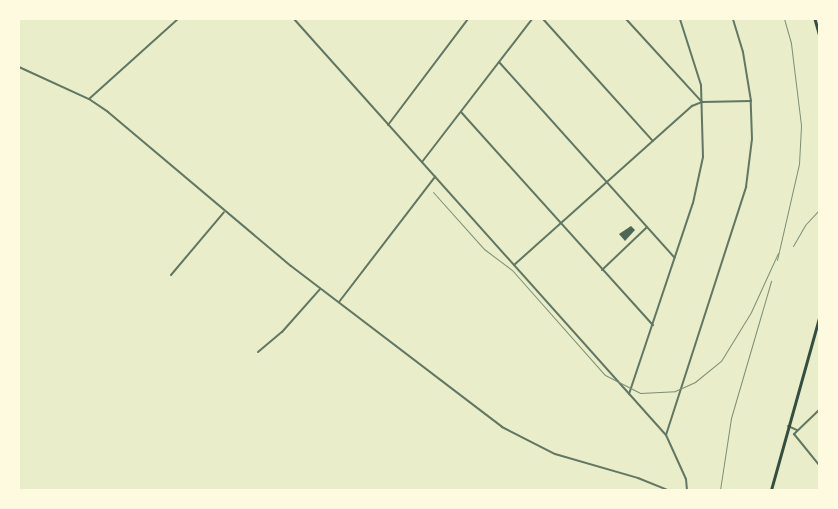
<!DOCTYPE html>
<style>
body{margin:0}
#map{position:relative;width:838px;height:509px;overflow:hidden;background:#e9edc9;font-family:"Noto Sans",sans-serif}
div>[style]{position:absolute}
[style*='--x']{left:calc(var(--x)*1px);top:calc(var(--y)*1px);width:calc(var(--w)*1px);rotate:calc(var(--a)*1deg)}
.building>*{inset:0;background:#4f6655}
.minor>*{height:2px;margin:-1px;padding:0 1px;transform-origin:1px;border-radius:1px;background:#617663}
.primary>*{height:2.5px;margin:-1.25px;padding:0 1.25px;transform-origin:1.25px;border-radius:1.25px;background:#344e41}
.rail>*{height:1px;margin:-0.5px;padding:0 0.5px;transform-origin:0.5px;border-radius:0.5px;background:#7c8e77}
span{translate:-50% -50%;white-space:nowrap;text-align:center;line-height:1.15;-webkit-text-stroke:4.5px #fefae0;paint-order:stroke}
.frame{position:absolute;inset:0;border:20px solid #fefae0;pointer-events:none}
</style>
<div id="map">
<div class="building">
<div style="clip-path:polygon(631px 226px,635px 230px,625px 241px,619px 234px)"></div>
</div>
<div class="minor">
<div style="--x:294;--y:19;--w:558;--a:48.2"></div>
<div style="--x:666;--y:435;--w:48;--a:65.6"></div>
<div style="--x:686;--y:479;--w:11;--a:85"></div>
<div style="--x:543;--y:19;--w:164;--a:48"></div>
<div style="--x:626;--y:19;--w:113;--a:47.5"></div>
<div style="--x:702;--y:102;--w:49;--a:-1.2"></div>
<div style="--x:499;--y:62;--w:263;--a:48.1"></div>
<div style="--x:19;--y:67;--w:77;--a:24.6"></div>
<div style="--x:89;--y:99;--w:23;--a:34"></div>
<div style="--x:108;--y:112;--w:239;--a:40.1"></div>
<div style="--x:291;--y:266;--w:265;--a:37.3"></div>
<div style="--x:502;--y:427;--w:59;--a:27"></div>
<div style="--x:555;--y:454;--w:86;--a:16.1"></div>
<div style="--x:638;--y:478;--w:31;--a:22"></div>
<div style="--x:89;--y:99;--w:120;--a:-42"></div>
<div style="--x:461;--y:112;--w:287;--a:48"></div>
<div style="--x:388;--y:125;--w:133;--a:-53"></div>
<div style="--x:422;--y:162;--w:180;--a:-52.4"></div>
<div style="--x:514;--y:265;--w:239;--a:-41.8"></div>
<div style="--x:692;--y:106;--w:11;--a:-22"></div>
<div style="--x:602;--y:270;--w:62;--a:-43.7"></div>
<div style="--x:171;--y:275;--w:82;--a:-49.9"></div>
<div style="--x:339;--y:302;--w:158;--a:-52.5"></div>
<div style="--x:258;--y:352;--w:31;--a:-40"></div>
<div style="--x:282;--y:332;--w:57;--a:-48.5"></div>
<div style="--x:629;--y:394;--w:201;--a:-71.5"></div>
<div style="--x:693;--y:203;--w:47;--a:-77.7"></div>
<div style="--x:703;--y:157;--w:72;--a:-91.6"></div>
<div style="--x:701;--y:85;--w:69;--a:-107.7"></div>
<div style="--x:819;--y:410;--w:35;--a:136"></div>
<div style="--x:794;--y:434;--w:40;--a:51"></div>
<div style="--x:788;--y:426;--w:10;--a:24"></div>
<div style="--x:666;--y:435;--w:261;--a:-72.1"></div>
<div style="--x:746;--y:187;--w:48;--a:-82.9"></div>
<div style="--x:752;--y:139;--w:38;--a:-92"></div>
<div style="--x:751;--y:101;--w:50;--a:-99.3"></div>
<div style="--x:743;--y:52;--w:34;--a:-107"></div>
</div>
<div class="primary">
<div style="--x:815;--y:19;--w:15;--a:74"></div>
<div style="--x:771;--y:490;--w:179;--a:-74.4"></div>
</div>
<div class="rail">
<div style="--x:433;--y:192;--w:76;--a:48.2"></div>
<div style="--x:484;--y:249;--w:35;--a:37"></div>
<div style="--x:512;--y:270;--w:140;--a:48.5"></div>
<div style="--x:605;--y:375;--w:39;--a:27"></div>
<div style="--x:640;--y:393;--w:35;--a:-3"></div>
<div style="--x:675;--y:391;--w:22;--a:-24"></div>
<div style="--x:695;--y:382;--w:33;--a:-39"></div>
<div style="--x:721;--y:361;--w:57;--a:-58.5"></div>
<div style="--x:751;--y:312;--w:65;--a:-65.4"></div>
<div style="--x:793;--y:246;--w:24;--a:-60"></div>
<div style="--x:805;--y:225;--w:21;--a:-47"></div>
<div style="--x:777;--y:260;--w:98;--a:-77.1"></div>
<div style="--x:799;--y:164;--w:39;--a:-87"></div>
<div style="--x:801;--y:125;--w:83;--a:-97"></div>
<div style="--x:791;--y:43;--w:25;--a:-106"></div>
<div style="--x:720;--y:490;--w:73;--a:-81.3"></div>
<div style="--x:731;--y:418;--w:143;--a:-73.7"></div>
</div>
<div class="frame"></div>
</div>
